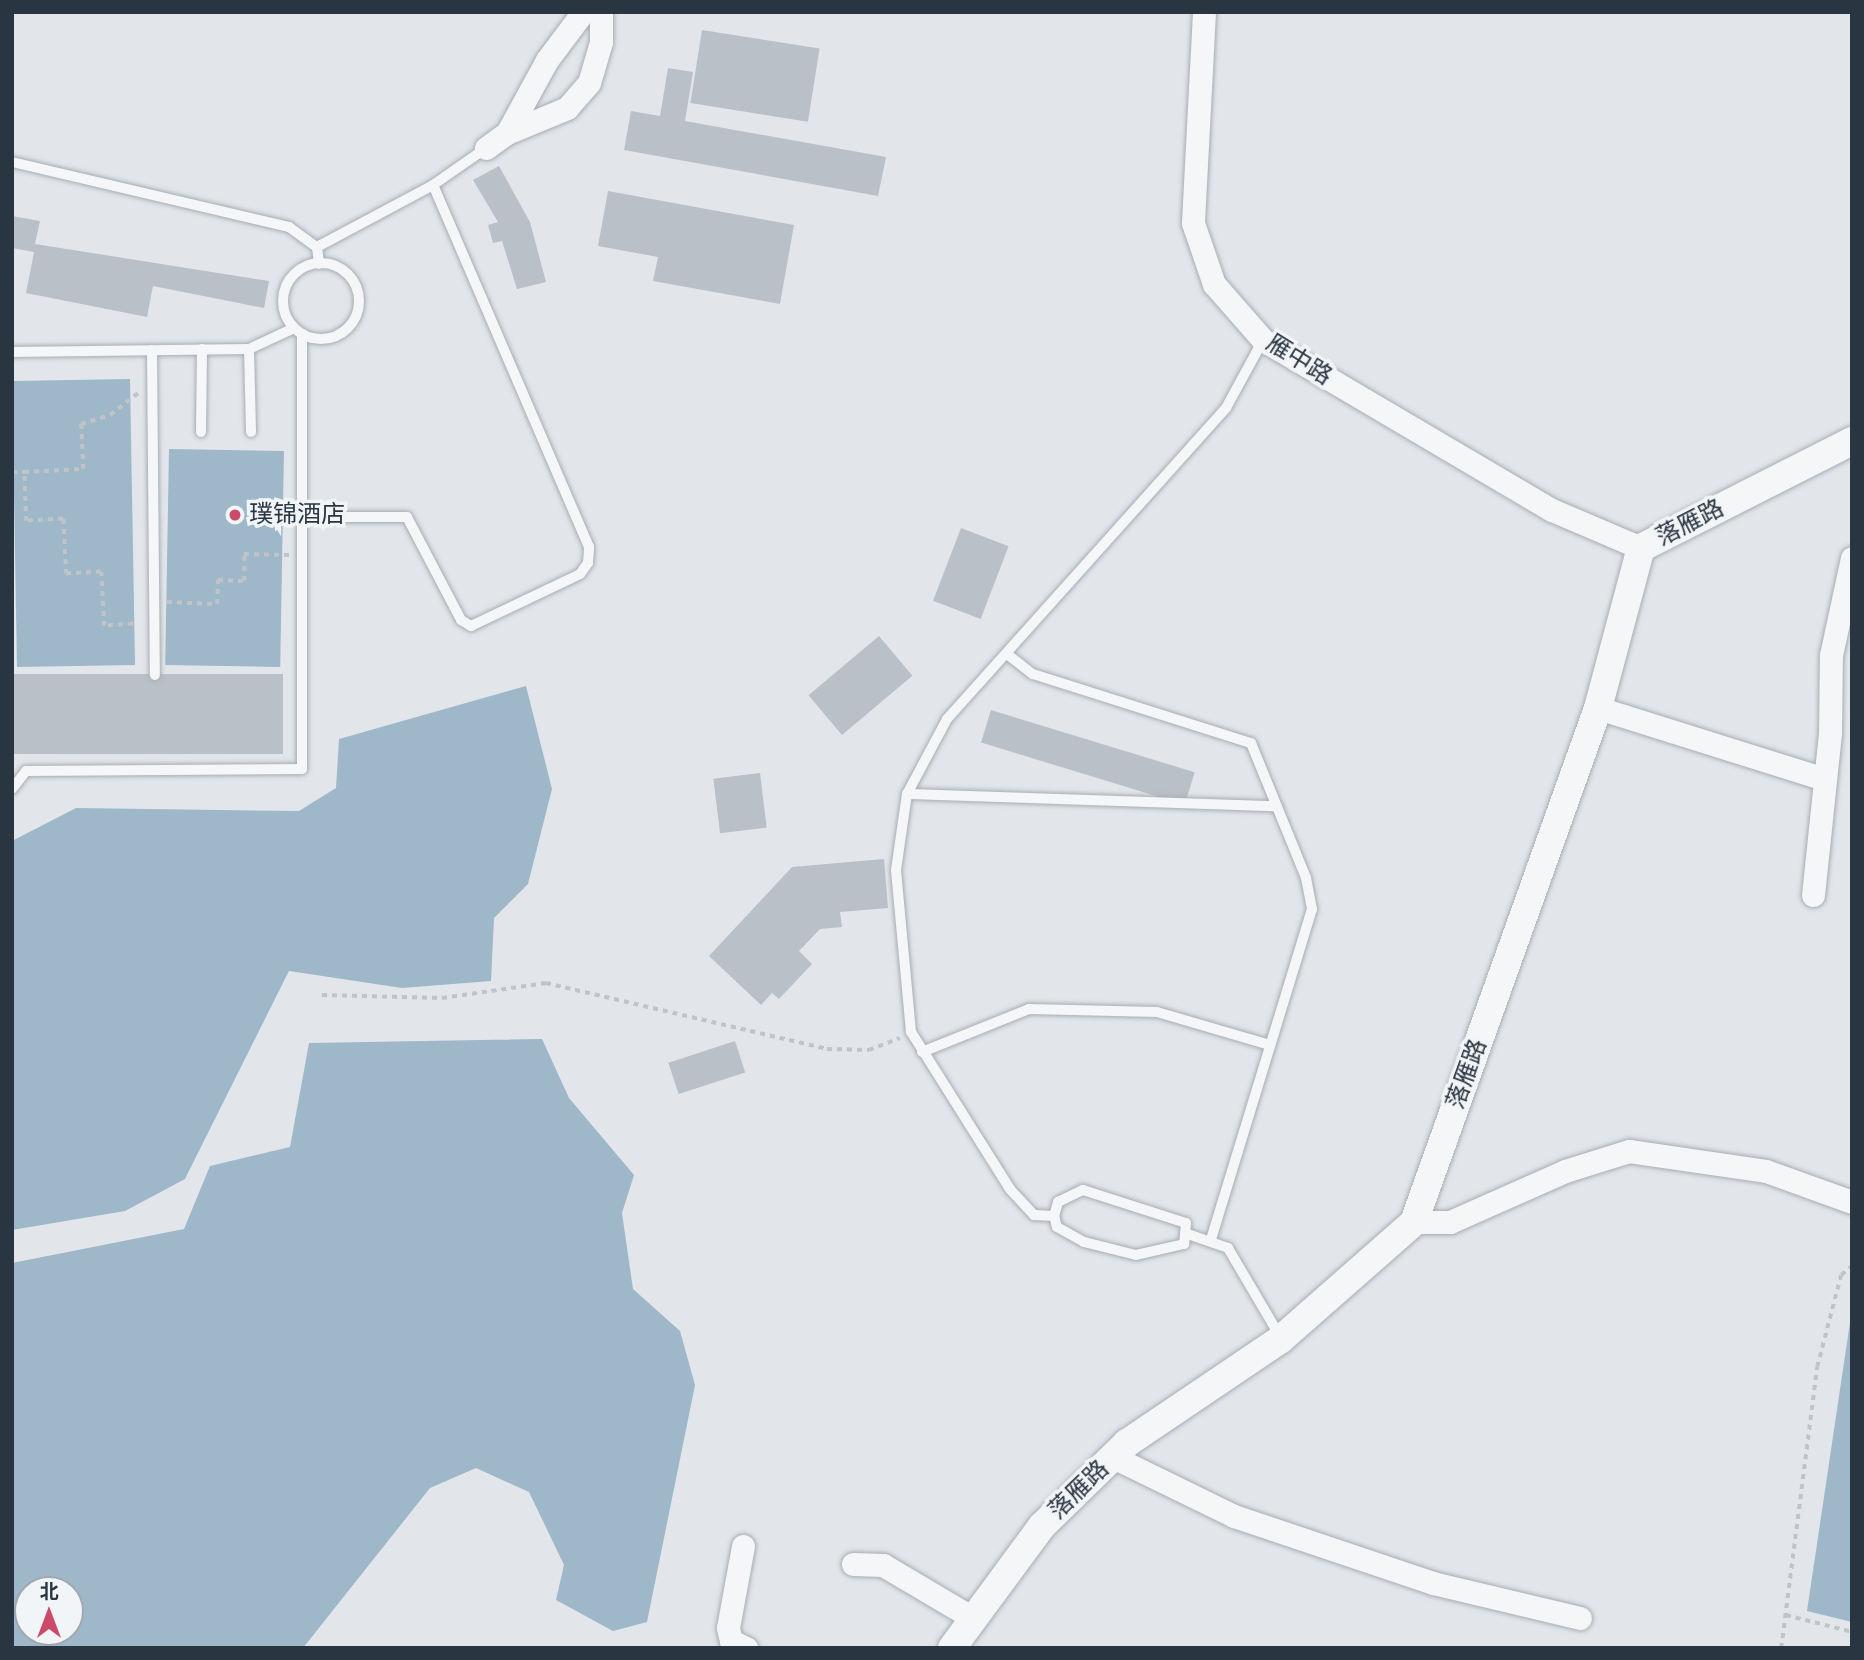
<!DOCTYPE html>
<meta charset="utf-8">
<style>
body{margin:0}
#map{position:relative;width:1864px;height:1660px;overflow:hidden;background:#e2e6ea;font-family:"Work Sans","Noto Sans SC",sans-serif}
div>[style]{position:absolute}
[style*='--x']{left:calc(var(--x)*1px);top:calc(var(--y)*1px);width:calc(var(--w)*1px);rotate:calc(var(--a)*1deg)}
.water>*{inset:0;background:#9eb7c9;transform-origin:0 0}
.building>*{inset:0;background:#b9c0c7;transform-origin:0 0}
.path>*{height:3.5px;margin-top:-1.75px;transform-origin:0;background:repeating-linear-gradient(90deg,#c0c4c9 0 5px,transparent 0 10px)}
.roads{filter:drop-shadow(0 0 2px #a7adb4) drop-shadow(0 0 2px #a7adb4)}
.service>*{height:10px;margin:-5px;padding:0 5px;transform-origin:5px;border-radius:5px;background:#f5f6f8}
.service>.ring{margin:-5px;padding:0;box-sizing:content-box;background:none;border:10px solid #f5f6f8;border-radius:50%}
.minor>*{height:23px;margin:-11.5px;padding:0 11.5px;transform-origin:11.5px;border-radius:11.5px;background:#f5f6f8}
.tertiary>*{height:28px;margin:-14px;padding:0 14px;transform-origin:14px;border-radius:14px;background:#f5f6f8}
.dots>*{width:19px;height:19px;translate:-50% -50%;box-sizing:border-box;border:4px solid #f2f5f7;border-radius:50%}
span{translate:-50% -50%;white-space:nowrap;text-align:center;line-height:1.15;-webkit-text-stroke:7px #f2f5f7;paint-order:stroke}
.street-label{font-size:24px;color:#2a3542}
.poi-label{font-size:24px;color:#2a3542}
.left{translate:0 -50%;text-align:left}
.frame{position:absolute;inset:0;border:14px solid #2a3542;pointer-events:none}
.north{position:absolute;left:14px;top:1576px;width:70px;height:70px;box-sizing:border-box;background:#f2f5f7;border:2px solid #a2a8af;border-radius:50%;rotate:0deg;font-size:19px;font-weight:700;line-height:28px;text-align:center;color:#2a3542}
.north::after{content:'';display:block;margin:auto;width:24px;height:32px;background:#cc4a69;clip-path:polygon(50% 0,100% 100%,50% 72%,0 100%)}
</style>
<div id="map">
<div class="water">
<div style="left:130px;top:379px;width:286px;height:118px;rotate:89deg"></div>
<div style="left:169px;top:449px;width:115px;height:216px;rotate:1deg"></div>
<div style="clip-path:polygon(526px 686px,552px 789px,528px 884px,494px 918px,491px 981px,402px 988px,289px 971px,185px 1179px,125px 1211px,12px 1230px,12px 841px,76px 808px,299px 811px,336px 788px,339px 739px)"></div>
<div style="clip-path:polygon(evenodd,542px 1039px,569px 1098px,634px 1175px,622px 1213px,633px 1289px,680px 1331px,695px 1385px,647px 1622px,613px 1631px,556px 1600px,564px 1565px,529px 1492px,476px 1468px,430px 1488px,303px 1648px,12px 1648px,12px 1263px,184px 1229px,210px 1166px,290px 1147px,309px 1043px,542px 1039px,28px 1590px,70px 1590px,70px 1632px,28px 1632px,28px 1590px)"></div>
<div style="clip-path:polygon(1852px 1309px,1852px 1622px,1807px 1611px)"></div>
</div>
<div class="building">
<div style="left:702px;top:30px;width:119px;height:74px;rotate:9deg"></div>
<div style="clip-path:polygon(668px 68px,693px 72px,685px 121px,886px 157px,878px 196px,624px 150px,631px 111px,660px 116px)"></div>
<div style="clip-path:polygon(499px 166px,530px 222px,546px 282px,517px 289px,502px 241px,493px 243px,488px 225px,498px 222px,473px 180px)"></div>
<div style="clip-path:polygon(608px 191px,794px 225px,780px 304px,653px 281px,658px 257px,598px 246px)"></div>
<div style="clip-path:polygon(12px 216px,40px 221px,35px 244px,269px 281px,264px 308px,153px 286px,147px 317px,26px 293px,34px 252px,12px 248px)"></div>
<div style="left:961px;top:528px;width:51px;height:78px;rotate:21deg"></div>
<div style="left:879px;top:636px;width:52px;height:92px;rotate:50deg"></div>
<div style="left:12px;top:674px;width:271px;height:80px"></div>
<div style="left:991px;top:710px;width:213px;height:34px;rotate:17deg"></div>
<div style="left:760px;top:773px;width:55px;height:47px;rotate:83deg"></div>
<div style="clip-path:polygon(884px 859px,888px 908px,840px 912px,842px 927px,820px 929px,799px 951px,812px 964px,779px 999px,772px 993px,761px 1005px,709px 956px,792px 867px)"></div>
<div style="left:735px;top:1041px;width:33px;height:70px;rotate:72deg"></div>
</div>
<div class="path">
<div style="--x:12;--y:472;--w:12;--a:0"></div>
<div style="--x:167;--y:602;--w:50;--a:2.3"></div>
<div style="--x:217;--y:604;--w:24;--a:-88"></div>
<div style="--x:218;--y:580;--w:26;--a:2"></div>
<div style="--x:244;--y:581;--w:27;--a:-90"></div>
<div style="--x:244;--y:554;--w:45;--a:1.3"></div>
<div style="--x:133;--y:624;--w:29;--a:176"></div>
<div style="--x:104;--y:626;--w:54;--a:-93.2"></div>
<div style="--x:101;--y:572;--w:35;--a:177"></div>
<div style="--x:66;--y:574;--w:55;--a:-93.1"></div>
<div style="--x:63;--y:519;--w:37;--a:177"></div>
<div style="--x:26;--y:521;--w:49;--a:-92.3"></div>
<div style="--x:24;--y:472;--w:59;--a:-2.9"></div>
<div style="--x:83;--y:469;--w:45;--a:-92.5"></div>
<div style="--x:81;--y:424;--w:30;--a:-17"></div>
<div style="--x:110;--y:415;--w:37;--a:-38"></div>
<div style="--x:322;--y:995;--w:120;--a:1.4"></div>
<div style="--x:442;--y:998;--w:105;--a:-8.2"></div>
<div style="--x:546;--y:983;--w:289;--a:13.2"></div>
<div style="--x:827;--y:1049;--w:42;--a:1.4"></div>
<div style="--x:869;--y:1050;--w:33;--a:-21"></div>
<div style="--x:1786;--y:1615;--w:68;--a:14.4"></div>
<div style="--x:1781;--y:1648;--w:283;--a:-82.7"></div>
<div style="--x:1817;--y:1367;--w:95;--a:-75.4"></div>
<div style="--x:1841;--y:1275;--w:14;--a:-39"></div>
</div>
<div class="roads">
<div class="service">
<div style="--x:12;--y:162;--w:285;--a:13.2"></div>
<div style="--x:289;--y:227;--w:34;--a:36"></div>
<div style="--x:317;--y:247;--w:17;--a:83"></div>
<div style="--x:317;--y:247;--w:132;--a:-28.1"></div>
<div style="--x:433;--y:185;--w:65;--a:-34.9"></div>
<div class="ring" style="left:283px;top:263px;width:66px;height:66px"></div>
<div style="--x:249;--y:349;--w:83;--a:88.6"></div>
<div style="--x:152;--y:350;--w:325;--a:89.5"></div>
<div style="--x:12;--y:352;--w:237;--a:-0.7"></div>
<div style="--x:249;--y:349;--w:50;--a:-25"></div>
<div style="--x:201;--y:432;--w:83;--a:-89.3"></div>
<div style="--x:301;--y:517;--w:106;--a:0"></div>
<div style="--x:407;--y:517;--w:116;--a:62.3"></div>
<div style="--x:461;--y:620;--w:12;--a:31"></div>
<div style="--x:471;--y:626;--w:121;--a:-25.5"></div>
<div style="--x:580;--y:574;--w:14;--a:-54"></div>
<div style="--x:588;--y:563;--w:16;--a:-86"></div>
<div style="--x:589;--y:547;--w:394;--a:-113.3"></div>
<div style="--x:1007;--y:654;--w:33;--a:38"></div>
<div style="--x:1033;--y:674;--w:229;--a:17.6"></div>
<div style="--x:1251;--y:743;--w:146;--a:67.8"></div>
<div style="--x:1306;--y:878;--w:32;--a:79"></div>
<div style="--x:1312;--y:909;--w:343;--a:107"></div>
<div style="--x:12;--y:789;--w:23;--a:-52"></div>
<div style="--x:26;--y:771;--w:276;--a:-0.4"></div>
<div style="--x:302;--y:769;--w:435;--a:-90"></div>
<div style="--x:907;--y:794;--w:370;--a:1.9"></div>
<div style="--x:922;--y:1052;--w:115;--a:-21.9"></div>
<div style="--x:1029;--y:1009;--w:128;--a:1.3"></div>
<div style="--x:1157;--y:1012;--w:118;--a:16.3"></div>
<div style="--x:1083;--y:1190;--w:108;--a:17.8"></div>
<div style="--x:1186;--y:1223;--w:21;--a:95"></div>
<div style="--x:1184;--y:1244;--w:49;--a:167.1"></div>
<div style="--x:1136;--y:1255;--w:54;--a:-166"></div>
<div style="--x:1084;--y:1242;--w:31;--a:-151"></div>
<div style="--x:1057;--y:1227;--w:11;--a:-105"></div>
<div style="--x:1054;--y:1216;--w:15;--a:-74"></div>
<div style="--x:1058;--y:1202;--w:28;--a:-26"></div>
<div style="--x:1054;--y:1216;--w:20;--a:-177"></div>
<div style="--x:1034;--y:1215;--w:35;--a:-133"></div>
<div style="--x:1010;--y:1189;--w:186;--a:-122.2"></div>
<div style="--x:911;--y:1032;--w:163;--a:-95.3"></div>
<div style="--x:896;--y:870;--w:77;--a:-81.8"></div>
<div style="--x:907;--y:794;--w:85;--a:-61.9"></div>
<div style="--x:947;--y:719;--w:418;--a:-48.1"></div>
<div style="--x:1226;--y:408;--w:77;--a:-61.4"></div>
<div style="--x:1185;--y:1233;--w:46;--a:19.2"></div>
<div style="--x:1228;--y:1248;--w:104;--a:59.5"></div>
</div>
<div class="minor">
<div style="--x:1204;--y:12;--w:211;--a:93"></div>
<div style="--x:1193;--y:223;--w:65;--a:71"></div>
<div style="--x:1214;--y:284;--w:74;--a:48.8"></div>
<div style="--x:1263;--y:340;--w:335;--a:30.5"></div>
<div style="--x:1552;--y:510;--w:97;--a:23.1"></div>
<div style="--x:507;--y:133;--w:65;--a:-22.6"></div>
<div style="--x:567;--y:108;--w:33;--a:-49"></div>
<div style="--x:589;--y:83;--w:43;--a:-73.7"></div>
<div style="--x:601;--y:42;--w:30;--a:-90"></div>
<div style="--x:486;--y:148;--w:26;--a:-36"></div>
<div style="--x:507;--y:133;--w:83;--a:-61.3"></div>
<div style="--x:547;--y:60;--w:60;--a:-53.1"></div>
<div style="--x:1598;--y:708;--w:235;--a:17.4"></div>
<div style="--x:1813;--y:895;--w:163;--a:-84"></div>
<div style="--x:1830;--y:733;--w:78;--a:-89.3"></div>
<div style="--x:1831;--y:655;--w:99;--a:-77.8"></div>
<div style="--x:1414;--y:1222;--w:36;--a:0"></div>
<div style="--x:1450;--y:1222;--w:126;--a:-23.9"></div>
<div style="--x:1565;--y:1171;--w:67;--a:-17.4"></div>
<div style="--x:1629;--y:1151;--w:138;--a:8.3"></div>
<div style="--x:1766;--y:1171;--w:91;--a:19.8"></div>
<div style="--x:1113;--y:1457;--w:135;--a:26"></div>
<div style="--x:1234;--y:1516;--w:210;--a:18.6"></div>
<div style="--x:1433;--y:1583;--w:151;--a:13.4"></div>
<div style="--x:743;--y:1546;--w:83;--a:100.4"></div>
<div style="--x:728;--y:1628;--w:13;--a:77"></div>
<div style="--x:731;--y:1641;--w:17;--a:25"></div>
<div style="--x:853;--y:1564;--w:30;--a:2"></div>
<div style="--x:883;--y:1565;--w:102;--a:30.6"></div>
</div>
<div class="tertiary">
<div style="--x:952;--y:1648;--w:152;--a:-53.6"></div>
<div style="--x:1042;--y:1526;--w:119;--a:-44.3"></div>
<div style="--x:1127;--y:1443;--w:186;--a:-34"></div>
<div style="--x:1281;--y:1339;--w:177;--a:-41.3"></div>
<div style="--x:1414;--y:1222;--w:546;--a:-70.3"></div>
<div style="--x:1598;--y:708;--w:166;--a:-75"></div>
<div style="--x:1641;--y:548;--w:237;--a:-26.9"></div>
</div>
</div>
<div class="dots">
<div style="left:235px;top:515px;background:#cc4a69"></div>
</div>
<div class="street-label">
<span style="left:1299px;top:360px;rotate:32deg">雁中路</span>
<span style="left:1690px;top:523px;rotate:-27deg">落雁路</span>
<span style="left:1467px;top:1074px;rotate:-70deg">落雁路</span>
<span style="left:1079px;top:1490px;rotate:-44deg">落雁路</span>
</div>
<div class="poi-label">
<span class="left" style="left:249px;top:515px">璞锦酒店</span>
</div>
<div class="frame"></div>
<div class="north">北</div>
</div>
